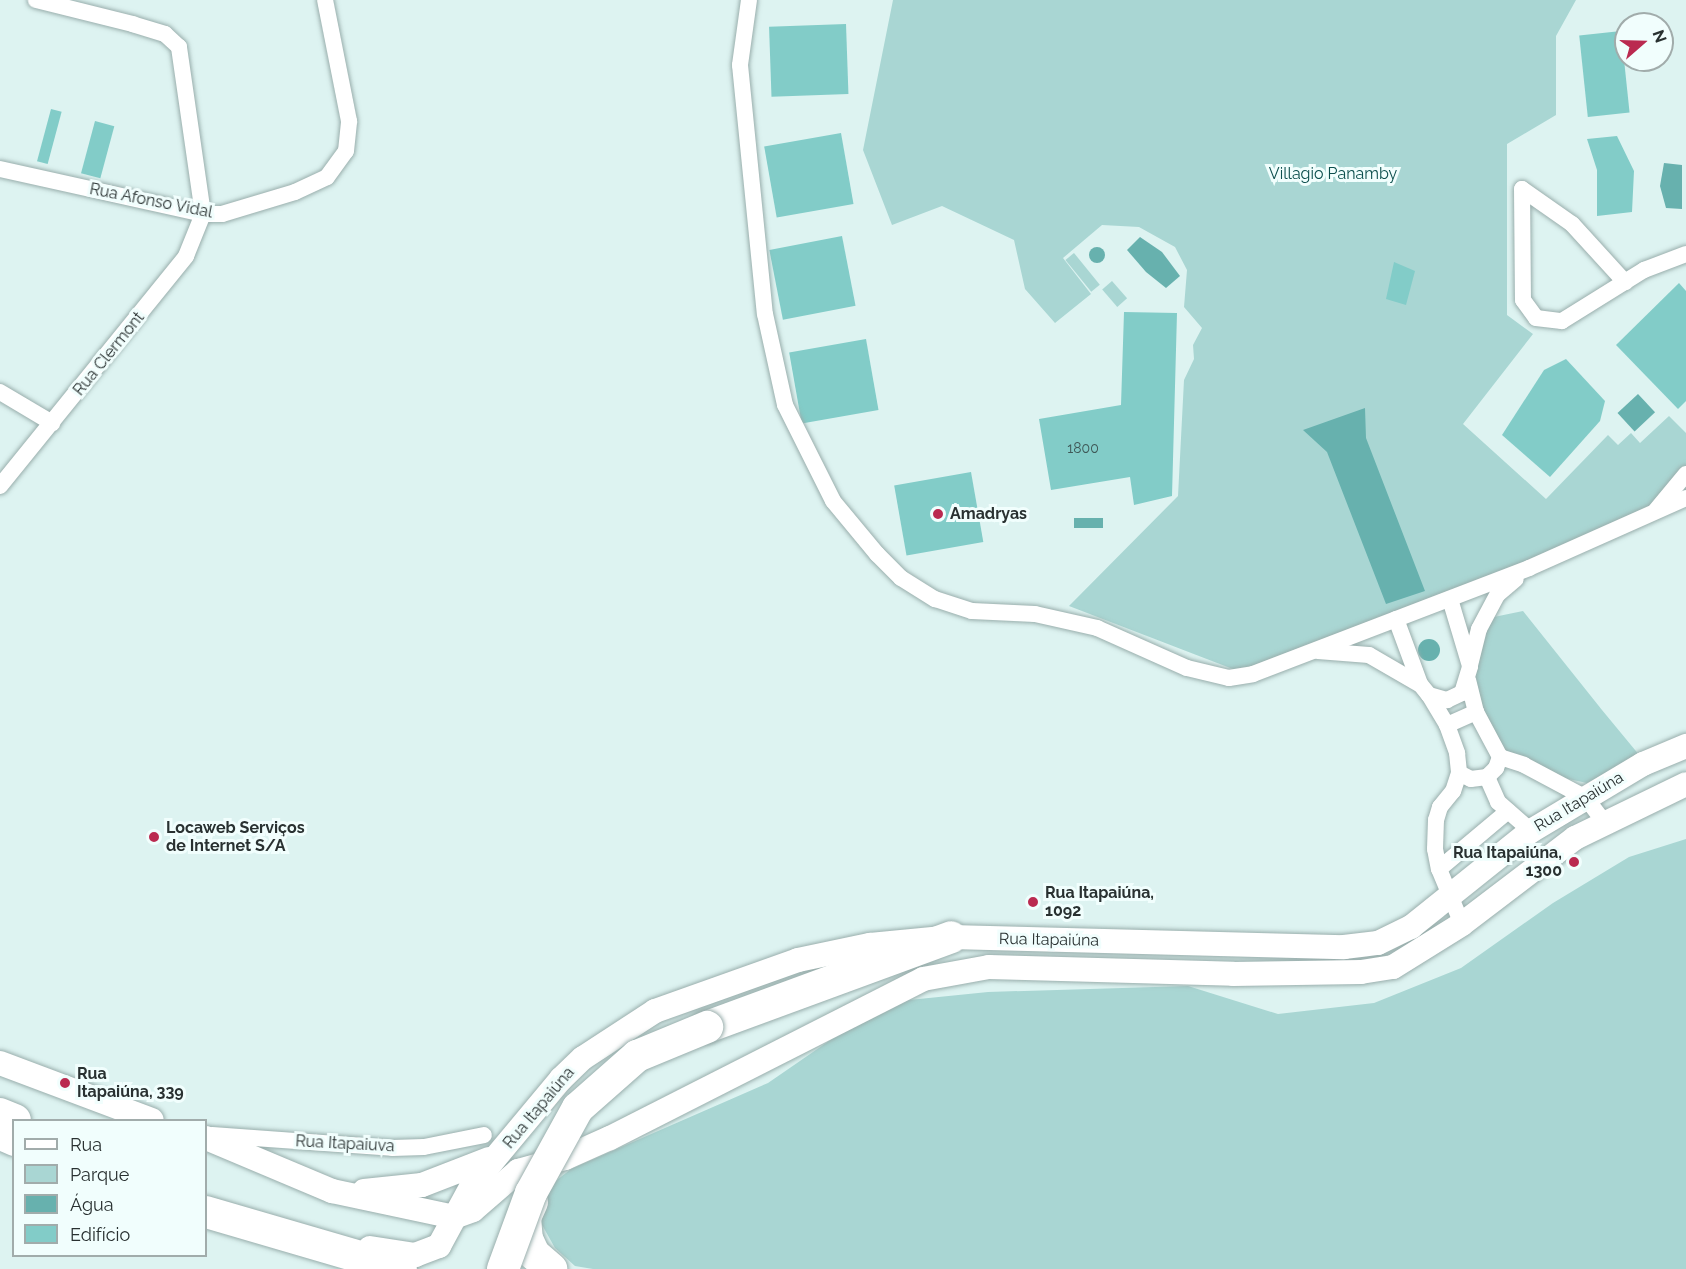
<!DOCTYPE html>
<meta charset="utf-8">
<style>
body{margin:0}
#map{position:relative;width:1686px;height:1269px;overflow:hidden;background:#ddf3f1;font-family:Raleway,sans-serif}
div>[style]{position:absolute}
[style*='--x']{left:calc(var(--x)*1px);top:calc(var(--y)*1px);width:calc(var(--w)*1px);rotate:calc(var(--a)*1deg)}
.green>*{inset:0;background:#a9d6d3;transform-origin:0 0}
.water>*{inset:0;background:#67b1ae;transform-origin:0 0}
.round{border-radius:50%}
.building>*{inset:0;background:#82ccc8;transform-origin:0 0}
.roads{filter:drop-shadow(0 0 2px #99aeac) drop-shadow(0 0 2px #99aeac)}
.minor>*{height:16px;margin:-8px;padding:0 8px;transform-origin:8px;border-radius:8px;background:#fff}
.secondary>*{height:24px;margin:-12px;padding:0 12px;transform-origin:12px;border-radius:12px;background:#fff}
.motorway>*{height:32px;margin:-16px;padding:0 16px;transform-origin:16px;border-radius:16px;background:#fff}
.bridges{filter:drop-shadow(0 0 2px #99aeac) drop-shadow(0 0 2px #99aeac)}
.motorway-bridge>*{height:32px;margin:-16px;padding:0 16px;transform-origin:16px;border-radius:16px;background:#fff}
.dots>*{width:16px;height:16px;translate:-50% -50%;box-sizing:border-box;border:3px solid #f1fefd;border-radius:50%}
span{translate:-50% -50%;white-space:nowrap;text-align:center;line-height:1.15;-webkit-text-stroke:6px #f1fefd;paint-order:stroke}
.number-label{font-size:14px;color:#3f5857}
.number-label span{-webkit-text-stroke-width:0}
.park-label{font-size:16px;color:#0c4f4d}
.street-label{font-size:16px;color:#293131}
.poi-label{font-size:16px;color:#293131;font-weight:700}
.left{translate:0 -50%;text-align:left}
.right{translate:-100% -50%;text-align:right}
.legend{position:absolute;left:12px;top:1119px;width:195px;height:138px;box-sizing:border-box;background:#f1fefd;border:2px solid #a1acab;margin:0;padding:8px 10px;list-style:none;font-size:18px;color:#293131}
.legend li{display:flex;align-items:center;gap:12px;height:30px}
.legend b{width:30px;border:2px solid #a1acab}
.north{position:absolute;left:1614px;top:12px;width:60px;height:60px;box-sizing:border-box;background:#f1fefd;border:2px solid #a1acab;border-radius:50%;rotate:70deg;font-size:16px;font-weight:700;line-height:24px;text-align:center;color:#293131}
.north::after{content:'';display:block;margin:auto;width:21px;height:27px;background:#ba2a50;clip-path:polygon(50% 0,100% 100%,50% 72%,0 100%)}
</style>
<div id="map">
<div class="green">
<div style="clip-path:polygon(893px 0,1576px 0,1556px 36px,1556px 115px,1507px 144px,1507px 315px,1533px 334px,1463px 424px,1546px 499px,1608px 435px,1618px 445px,1631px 433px,1640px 443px,1669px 416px,1686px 433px,1686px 468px,1650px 508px,1524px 563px,1238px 671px,1069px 606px,1178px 496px,1184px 380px,1194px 359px,1193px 345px,1202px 328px,1184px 307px,1187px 270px,1175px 247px,1139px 227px,1102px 225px,1063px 258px,1091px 294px,1055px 323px,1025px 289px,1014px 240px,942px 206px,892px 225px,863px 150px)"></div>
<div style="left:1074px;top:253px;width:41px;height:11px;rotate:51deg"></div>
<div style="left:1112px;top:281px;width:23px;height:13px;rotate:49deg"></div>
<div style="clip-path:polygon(1523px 611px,1602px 710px,1640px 756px,1587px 783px,1559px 777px,1503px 752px,1480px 712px,1473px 667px,1489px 618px)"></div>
<div style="clip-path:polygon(1686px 839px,1686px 1269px,593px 1269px,575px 1266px,555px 1248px,541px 1223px,545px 1199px,557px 1180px,571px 1169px,768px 1083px,858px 1021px,909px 1000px,988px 992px,1188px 986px,1278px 1014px,1374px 1003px,1461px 968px,1553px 903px,1629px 857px)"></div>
</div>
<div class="water">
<div style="clip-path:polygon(1664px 163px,1682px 165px,1682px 209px,1666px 208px,1660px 186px)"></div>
<div style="clip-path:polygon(1140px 237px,1162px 252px,1180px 276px,1166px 288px,1146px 272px,1127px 250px)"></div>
<div class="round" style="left:1089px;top:247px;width:16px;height:16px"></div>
<div style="left:1638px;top:394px;width:25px;height:28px;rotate:47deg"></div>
<div style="clip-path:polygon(1365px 408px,1366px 438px,1425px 591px,1386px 604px,1327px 452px,1303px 430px)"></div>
<div style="left:1074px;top:518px;width:29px;height:10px"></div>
<div class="round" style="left:1418px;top:639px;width:22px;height:22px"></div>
</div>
<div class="building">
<div style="left:846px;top:24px;width:70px;height:77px;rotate:88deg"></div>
<div style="left:1621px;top:31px;width:82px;height:42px;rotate:84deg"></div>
<div style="left:51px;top:109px;width:11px;height:54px;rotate:15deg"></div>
<div style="left:95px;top:121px;width:20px;height:54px;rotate:15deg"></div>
<div style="left:841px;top:133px;width:72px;height:78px;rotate:80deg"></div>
<div style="clip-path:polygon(1617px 136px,1634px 171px,1632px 212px,1597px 216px,1597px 170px,1587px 139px)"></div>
<div style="left:842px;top:236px;width:71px;height:74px;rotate:79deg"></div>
<div style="clip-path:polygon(1394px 262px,1415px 271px,1406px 305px,1386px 299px)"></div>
<div style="clip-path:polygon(1679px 283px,1686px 291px,1686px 401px,1678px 409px,1616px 345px)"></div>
<div style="clip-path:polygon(1124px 312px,1177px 313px,1172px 496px,1134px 505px,1130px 477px,1051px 490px,1039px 419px,1121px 405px)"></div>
<div style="left:866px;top:339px;width:72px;height:78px;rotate:80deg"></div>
<div style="clip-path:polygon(1566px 359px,1605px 401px,1600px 421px,1550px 477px,1502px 435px,1544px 370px)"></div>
<div style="left:971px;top:472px;width:71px;height:78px;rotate:80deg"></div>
</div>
<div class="roads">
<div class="minor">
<div style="--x:749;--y:0;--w:66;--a:97.9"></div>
<div style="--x:740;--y:65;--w:250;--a:84.3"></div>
<div style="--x:765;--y:314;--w:93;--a:77.6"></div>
<div style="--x:785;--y:405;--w:107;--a:63.4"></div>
<div style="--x:833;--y:501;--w:69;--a:50.3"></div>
<div style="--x:877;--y:554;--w:34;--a:45"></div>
<div style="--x:901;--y:578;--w:40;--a:32"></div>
<div style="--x:935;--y:599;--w:39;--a:18"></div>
<div style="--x:972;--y:611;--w:63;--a:2.7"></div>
<div style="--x:1035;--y:614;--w:64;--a:12.7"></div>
<div style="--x:1097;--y:628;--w:98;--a:24"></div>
<div style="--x:1187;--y:668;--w:43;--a:13.4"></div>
<div style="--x:1229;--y:678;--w:24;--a:-9"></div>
<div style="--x:1253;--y:674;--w:296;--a:-21"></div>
<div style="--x:1529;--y:568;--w:172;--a:-24"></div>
<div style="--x:0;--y:169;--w:208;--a:12.5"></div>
<div style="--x:203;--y:214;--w:19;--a:0"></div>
<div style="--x:222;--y:214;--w:76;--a:-16.8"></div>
<div style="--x:295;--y:192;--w:35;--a:-25"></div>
<div style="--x:327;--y:177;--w:32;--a:-54"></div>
<div style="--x:346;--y:151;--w:30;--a:-84"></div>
<div style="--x:349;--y:121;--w:123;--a:-101.2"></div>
<div style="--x:1522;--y:189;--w:111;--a:89.5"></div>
<div style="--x:1523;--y:300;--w:22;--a:54"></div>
<div style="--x:1536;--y:318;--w:26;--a:7"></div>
<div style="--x:1562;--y:321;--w:97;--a:-31.9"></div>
<div style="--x:1644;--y:270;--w:45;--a:-20.9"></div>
<div style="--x:1522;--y:189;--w:61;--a:35"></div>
<div style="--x:1572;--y:224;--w:79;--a:47.6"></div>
<div style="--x:0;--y:392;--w:61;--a:30.8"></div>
<div style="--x:0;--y:486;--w:296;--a:-51"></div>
<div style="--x:186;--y:256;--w:45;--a:-68"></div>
<div style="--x:203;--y:214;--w:169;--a:-98.2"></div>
<div style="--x:179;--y:47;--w:19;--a:-137"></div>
<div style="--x:165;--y:34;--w:34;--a:-163"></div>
<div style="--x:133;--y:24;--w:100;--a:-166.1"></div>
<div style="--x:1656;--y:510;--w:47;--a:-50.2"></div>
<div style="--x:1396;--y:619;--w:69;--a:69.7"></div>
<div style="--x:1420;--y:684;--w:14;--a:51"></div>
<div style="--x:1429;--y:695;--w:19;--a:16"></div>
<div style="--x:1447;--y:700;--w:17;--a:-25"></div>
<div style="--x:1462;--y:693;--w:28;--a:-73"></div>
<div style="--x:1470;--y:666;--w:70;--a:-106.6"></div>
<div style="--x:1318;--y:651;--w:51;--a:4.5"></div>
<div style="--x:1369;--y:655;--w:58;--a:30.1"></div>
<div style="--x:1470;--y:665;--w:37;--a:-76"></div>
<div style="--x:1479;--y:629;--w:40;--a:-62"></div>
<div style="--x:1498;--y:594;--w:23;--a:-40"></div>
<div style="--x:1468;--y:680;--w:33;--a:76"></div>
<div style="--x:1476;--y:712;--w:51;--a:61.9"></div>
<div style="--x:1500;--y:757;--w:25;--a:18"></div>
<div style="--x:1524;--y:765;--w:70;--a:28"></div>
<div style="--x:1586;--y:798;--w:31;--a:53"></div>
<div style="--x:1429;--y:695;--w:35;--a:59"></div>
<div style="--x:1447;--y:725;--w:30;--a:70"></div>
<div style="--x:1457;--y:753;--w:20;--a:84"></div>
<div style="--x:1459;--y:773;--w:19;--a:108"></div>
<div style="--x:1453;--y:791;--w:21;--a:129"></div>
<div style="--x:1440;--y:807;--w:14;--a:107"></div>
<div style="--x:1436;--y:820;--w:29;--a:92"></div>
<div style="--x:1435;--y:849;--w:20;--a:79"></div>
<div style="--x:1439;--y:869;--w:60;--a:67.3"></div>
<div style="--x:1447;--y:725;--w:32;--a:-24"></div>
<div style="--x:1459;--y:773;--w:13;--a:27"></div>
<div style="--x:1471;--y:779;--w:16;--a:-7"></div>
<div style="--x:1487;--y:777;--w:13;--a:-45"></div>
<div style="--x:1496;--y:768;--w:12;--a:-70"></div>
<div style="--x:1487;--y:777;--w:27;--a:66"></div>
<div style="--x:1498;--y:802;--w:44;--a:41.3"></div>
<div style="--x:1439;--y:869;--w:90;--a:-40"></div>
<div style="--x:212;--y:1135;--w:180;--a:4.1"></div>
<div style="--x:392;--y:1148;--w:32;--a:-2"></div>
<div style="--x:424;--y:1147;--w:61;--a:-11.3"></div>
</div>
<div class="secondary">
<div style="--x:0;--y:1063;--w:162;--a:20.6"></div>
<div style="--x:0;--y:1138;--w:15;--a:23"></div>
<div style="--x:206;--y:1138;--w:137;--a:22.8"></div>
<div style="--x:332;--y:1191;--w:125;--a:12"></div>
<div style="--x:454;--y:1217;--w:20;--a:-20"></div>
<div style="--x:473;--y:1210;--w:60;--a:-40.9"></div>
<div style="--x:518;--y:1171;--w:49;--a:-15.5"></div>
<div style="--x:565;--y:1158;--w:49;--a:-24"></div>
<div style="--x:610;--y:1138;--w:351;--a:-26.9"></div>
<div style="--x:923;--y:979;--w:67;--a:-10.3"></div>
<div style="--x:989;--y:967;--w:244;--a:1.6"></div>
<div style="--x:1233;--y:974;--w:128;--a:-0.9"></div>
<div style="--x:1361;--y:972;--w:32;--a:-9"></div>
<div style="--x:1393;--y:967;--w:81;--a:-31.9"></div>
<div style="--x:1462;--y:924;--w:142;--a:-37.3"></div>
<div style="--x:1575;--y:838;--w:123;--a:-25.9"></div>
<div style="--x:364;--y:1191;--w:58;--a:-5.9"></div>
<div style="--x:422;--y:1185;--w:72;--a:-21.2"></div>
<div style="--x:370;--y:1248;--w:46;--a:8.8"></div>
<div style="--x:415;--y:1255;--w:26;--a:-21"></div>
<div style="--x:439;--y:1246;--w:67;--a:-61.5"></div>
<div style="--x:471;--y:1187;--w:141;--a:-50.2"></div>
<div style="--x:561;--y:1079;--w:30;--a:-44"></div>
<div style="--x:583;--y:1058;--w:86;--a:-33.1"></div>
<div style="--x:655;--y:1011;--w:152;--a:-19.6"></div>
<div style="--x:798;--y:960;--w:74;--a:-11.8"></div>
<div style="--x:870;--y:945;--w:81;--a:-5.6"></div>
<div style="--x:951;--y:937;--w:393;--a:1.5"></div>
<div style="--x:1344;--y:947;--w:34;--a:-7"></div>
<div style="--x:1378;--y:943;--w:37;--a:-26"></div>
<div style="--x:1411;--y:927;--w:154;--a:-38.7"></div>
<div style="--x:1531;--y:831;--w:131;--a:-30.9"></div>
<div style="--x:1643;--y:764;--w:47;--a:-22.7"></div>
</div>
<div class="motorway">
<div style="--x:707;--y:1027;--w:260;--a:-20.2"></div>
<div style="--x:0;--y:1114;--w:16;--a:22"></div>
<div style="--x:532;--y:1202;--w:17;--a:114"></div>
<div style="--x:525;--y:1218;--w:21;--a:85"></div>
<div style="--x:527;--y:1239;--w:17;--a:65"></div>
<div style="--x:534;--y:1254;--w:23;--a:41"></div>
<div style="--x:206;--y:1212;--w:203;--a:16.3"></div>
</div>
</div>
<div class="bridges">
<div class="motorway-bridge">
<div style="--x:503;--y:1269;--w:81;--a:-69.8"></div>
<div style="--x:531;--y:1193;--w:97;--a:-61.1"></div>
<div style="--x:578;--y:1108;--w:79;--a:-41.4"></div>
<div style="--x:637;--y:1056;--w:76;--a:-22.5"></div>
</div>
</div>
<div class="dots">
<div style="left:938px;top:514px;background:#ba2a50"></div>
<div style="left:154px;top:837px;background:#ba2a50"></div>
<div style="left:1574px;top:862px;background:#ba2a50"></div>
<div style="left:1033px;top:902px;background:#ba2a50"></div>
<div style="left:65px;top:1083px;background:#ba2a50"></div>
</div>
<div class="number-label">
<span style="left:1083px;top:448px">1800</span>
</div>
<div class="park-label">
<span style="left:1333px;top:174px">Villagio Panamby</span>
</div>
<div class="street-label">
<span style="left:151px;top:201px;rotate:11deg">Rua Afonso Vidal</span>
<span style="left:109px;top:354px;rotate:-51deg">Rua Clermont</span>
<span style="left:1579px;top:802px;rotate:-31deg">Rua Itapaiúna</span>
<span style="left:1049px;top:940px;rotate:1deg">Rua Itapaiúna</span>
<span style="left:539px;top:1108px;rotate:-50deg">Rua Itapaiúna</span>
<span style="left:345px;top:1144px;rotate:3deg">Rua Itapaiuva</span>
</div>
<div class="poi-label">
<span class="left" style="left:950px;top:514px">Amadryas</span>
<span class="left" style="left:166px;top:837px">Locaweb Serviços<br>de Internet S/A</span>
<span class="right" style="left:1562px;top:862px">Rua Itapaiúna,<br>1300</span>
<span class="left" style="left:1045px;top:902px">Rua Itapaiúna,<br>1092</span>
<span class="left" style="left:77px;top:1083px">Rua<br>Itapaiúna, 339</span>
</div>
<ul class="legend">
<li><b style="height:8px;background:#fff"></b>Rua</li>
<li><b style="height:16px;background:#a9d6d3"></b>Parque</li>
<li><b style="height:16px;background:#67b1ae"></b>Água</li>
<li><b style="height:16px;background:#82ccc8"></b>Edifício</li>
</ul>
<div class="north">N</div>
</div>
